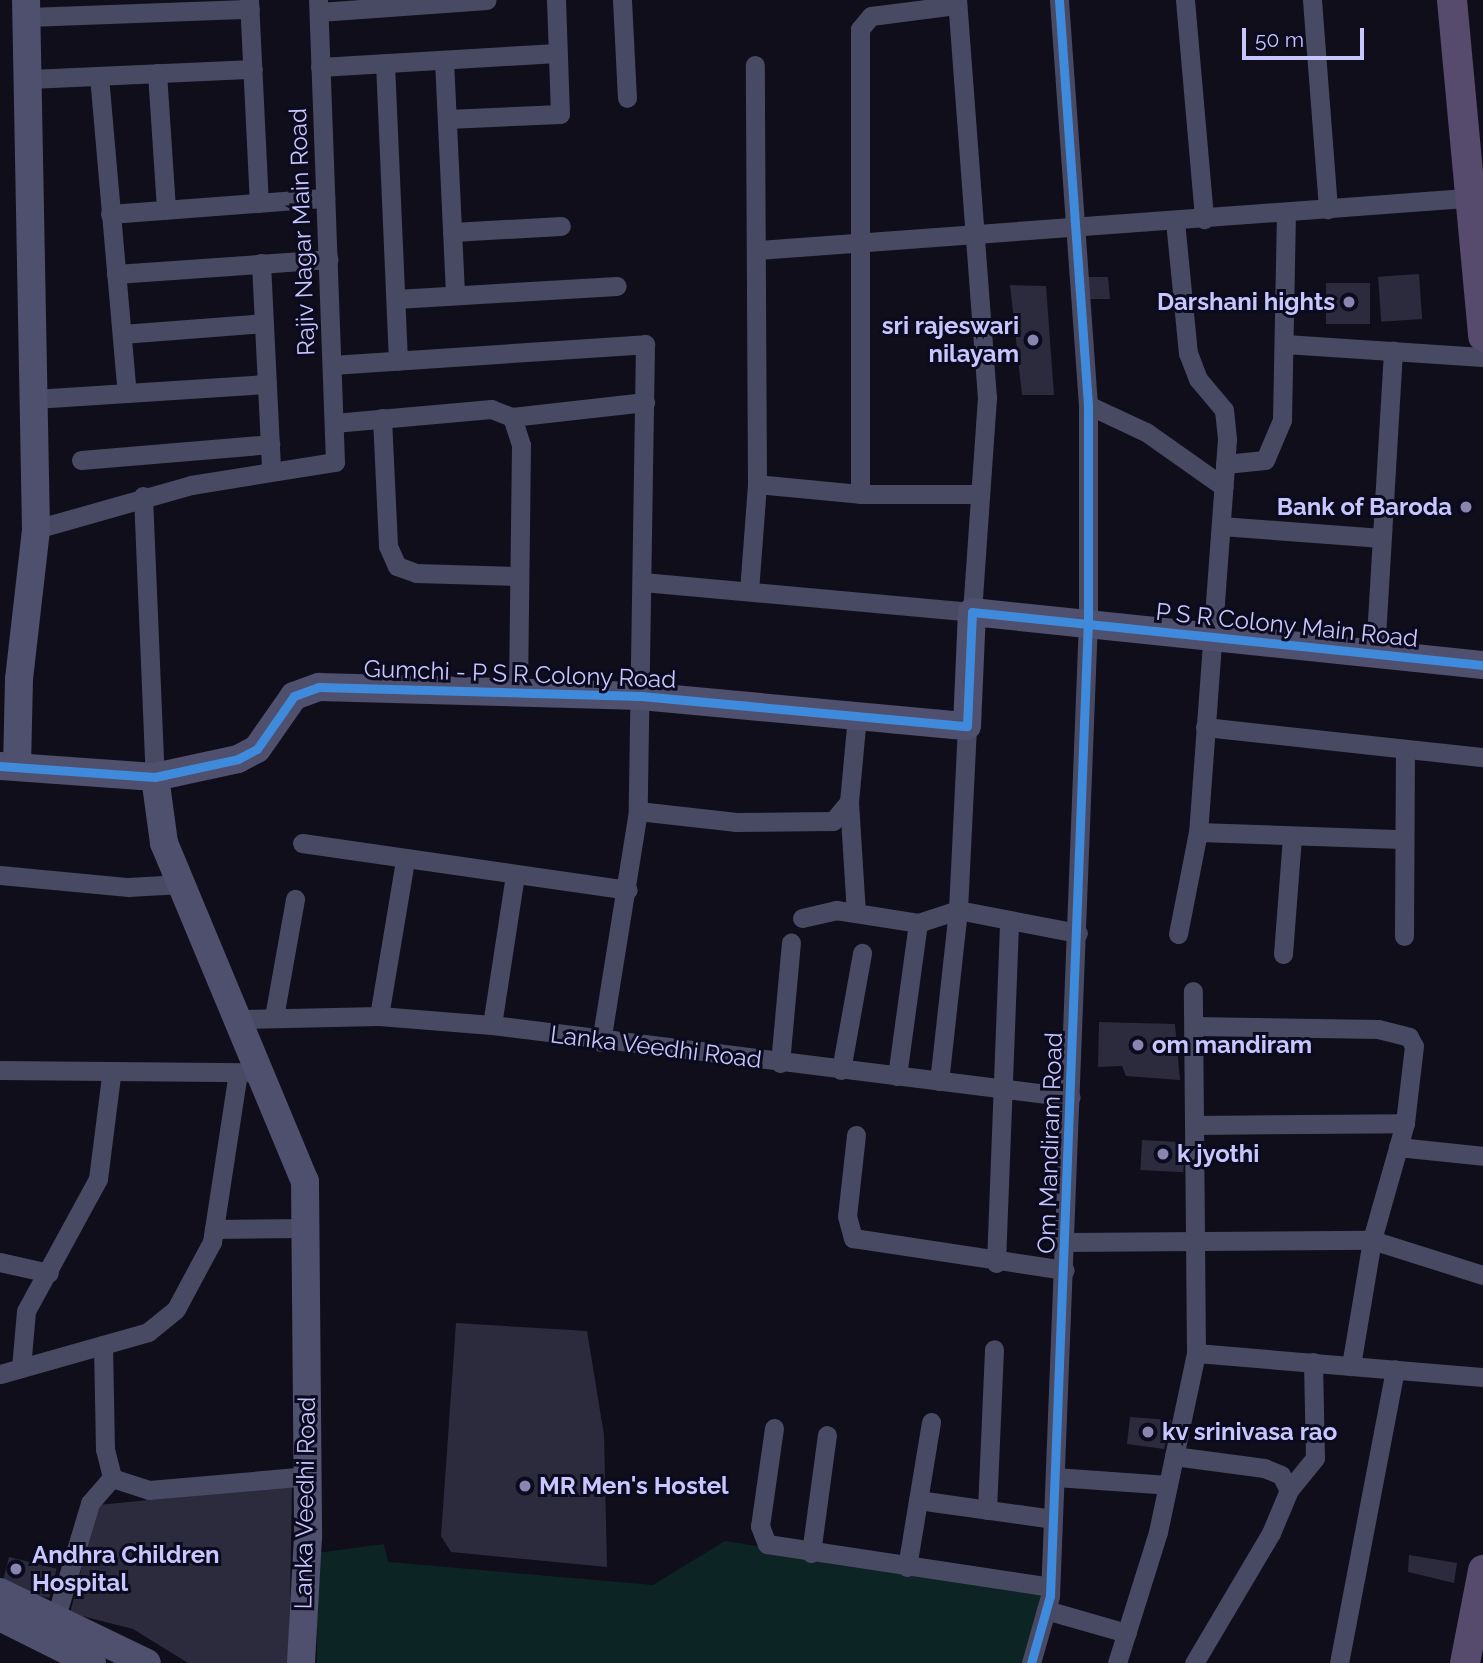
<!DOCTYPE html>
<style>
body{margin:0}
#map{position:relative;width:1483px;height:1663px;overflow:hidden;background:#100e1a;font-family:Raleway,sans-serif}
div>[style]{position:absolute}
[style*='--x']{left:calc(var(--x)*1px);top:calc(var(--y)*1px);width:calc(var(--w)*1px);rotate:calc(var(--a)*1deg)}
.green>*{inset:0;background:#0d2424}
.building>*{inset:0;background:#2c2a3d;transform-origin:0 0}
.street>*{height:19px;margin:-9.5px;padding:0 9.5px;transform-origin:9.5px;border-radius:9.5px;background:#484963}
.secondary>*{height:28px;margin:-14px;padding:0 14px;transform-origin:14px;border-radius:14px;background:#4f4f6e}
.primary>*{height:30px;margin:-15px;padding:0 15px;transform-origin:15px;border-radius:15px;background:#564b6d}
.cycleway>*{height:9px;margin:-4.5px;padding:0 4.5px;transform-origin:4.5px;border-radius:4.5px;background:#408adc}
.dots>*{width:19px;height:19px;translate:-50% -50%;box-sizing:border-box;border:4px solid #0c0a1e;border-radius:50%}
span{translate:-50% -50%;white-space:nowrap;text-align:center;line-height:1.15;-webkit-text-stroke:6px #0c0a1e;paint-order:stroke}
.street-label{font-size:24px;color:#c8c6ff}
.poi-label{font-size:24px;color:#c8c6ff;font-weight:700}
.right{translate:-100% -50%;text-align:right}
.left{translate:0 -50%;text-align:left}
.scale{position:absolute;left:1242px;top:28px;width:122px;height:32px;box-sizing:border-box;border:4px solid #c8c6ff;border-top:0;padding-left:9px;font-size:21px;line-height:24px;white-space:nowrap;color:#c8c6ff;-webkit-text-stroke:5px #0c0a1e;paint-order:stroke}
</style>
<div id="map">
<div class="green">
<div style="clip-path:polygon(725px 1541px,1042px 1592px,1022px 1663px,317px 1663px,317px 1553px,384px 1544px,388px 1562px,653px 1585px)"></div>
</div>
<div class="building">
<div style="left:1419px;top:274px;width:45px;height:41px;rotate:86deg"></div>
<div style="clip-path:polygon(1084px 277px,1108px 277px,1110px 299px,1086px 299px)"></div>
<div style="left:1326px;top:283px;width:44px;height:41px"></div>
<div style="clip-path:polygon(1010px 285px,1046px 286px,1054px 395px,1022px 395px)"></div>
<div style="clip-path:polygon(1099px 1022px,1175px 1024px,1180px 1080px,1126px 1076px,1122px 1066px,1098px 1067px)"></div>
<div style="left:1142px;top:1140px;width:43px;height:30px;rotate:3deg"></div>
<div style="clip-path:polygon(456px 1323px,587px 1331px,604px 1435px,607px 1567px,451px 1552px,441px 1536px)"></div>
<div style="clip-path:polygon(1130px 1417px,1171px 1420px,1164px 1449px,1127px 1444px)"></div>
<div style="clip-path:polygon(292px 1486px,289px 1663px,188px 1663px,133px 1629px,70px 1613px,98px 1505px)"></div>
<div style="clip-path:polygon(1409px 1555px,1457px 1563px,1454px 1583px,1408px 1572px)"></div>
<div style="left:9px;top:1557px;width:49px;height:30px;rotate:14deg"></div>
</div>
<div class="street">
<div style="--x:249;--y:0;--w:203;--a:87.2"></div>
<div style="--x:622;--y:0;--w:98;--a:87.1"></div>
<div style="--x:1185;--y:0;--w:220;--a:85"></div>
<div style="--x:1312;--y:0;--w:210;--a:85.6"></div>
<div style="--x:319;--y:12;--w:168;--a:-4.1"></div>
<div style="--x:28;--y:17;--w:222;--a:-2.1"></div>
<div style="--x:444;--y:60;--w:235;--a:87.3"></div>
<div style="--x:385;--y:63;--w:298;--a:87.5"></div>
<div style="--x:320;--y:67;--w:237;--a:-3.4"></div>
<div style="--x:157;--y:73;--w:137;--a:86.2"></div>
<div style="--x:99;--y:76;--w:318;--a:85"></div>
<div style="--x:30;--y:79;--w:223;--a:-2.6"></div>
<div style="--x:447;--y:119;--w:113;--a:-2.5"></div>
<div style="--x:560;--y:114;--w:114;--a:-92"></div>
<div style="--x:110;--y:214;--w:216;--a:-4.3"></div>
<div style="--x:1175;--y:221;--w:133;--a:84.4"></div>
<div style="--x:1188;--y:353;--w:28;--a:69"></div>
<div style="--x:1198;--y:379;--w:40;--a:50"></div>
<div style="--x:1224;--y:410;--w:29;--a:84"></div>
<div style="--x:1227;--y:439;--w:394;--a:94.2"></div>
<div style="--x:1198;--y:832;--w:104;--a:101.1"></div>
<div style="--x:452;--y:232;--w:109;--a:-3.2"></div>
<div style="--x:758;--y:250;--w:723;--a:-4.2"></div>
<div style="--x:261;--y:263;--w:208;--a:87.2"></div>
<div style="--x:116;--y:274;--w:213;--a:-4"></div>
<div style="--x:396;--y:299;--w:221;--a:-3.4"></div>
<div style="--x:122;--y:334;--w:142;--a:-4.4"></div>
<div style="--x:1285;--y:344;--w:198;--a:3.8"></div>
<div style="--x:332;--y:365;--w:314;--a:-3.8"></div>
<div style="--x:645;--y:344;--w:467;--a:90.9"></div>
<div style="--x:638;--y:811;--w:234;--a:99.1"></div>
<div style="--x:34;--y:399;--w:233;--a:-3.7"></div>
<div style="--x:1088;--y:405;--w:64;--a:25"></div>
<div style="--x:1146;--y:432;--w:95;--a:35.2"></div>
<div style="--x:512;--y:417;--w:134;--a:-6.4"></div>
<div style="--x:382;--y:418;--w:128;--a:87.3"></div>
<div style="--x:388;--y:546;--w:22;--a:66"></div>
<div style="--x:397;--y:566;--w:20;--a:20"></div>
<div style="--x:416;--y:573;--w:102;--a:1.7"></div>
<div style="--x:334;--y:423;--w:158;--a:-5.1"></div>
<div style="--x:491;--y:409;--w:22;--a:21"></div>
<div style="--x:512;--y:417;--w:29;--a:72"></div>
<div style="--x:521;--y:445;--w:251;--a:90.7"></div>
<div style="--x:81;--y:460;--w:190;--a:-4.8"></div>
<div style="--x:1225;--y:464;--w:40;--a:-5.7"></div>
<div style="--x:1265;--y:460;--w:43;--a:-67"></div>
<div style="--x:1282;--y:420;--w:208;--a:-88.9"></div>
<div style="--x:757;--y:484;--w:103;--a:5.5"></div>
<div style="--x:860;--y:494;--w:116;--a:0"></div>
<div style="--x:860;--y:494;--w:465;--a:-90"></div>
<div style="--x:860;--y:29;--w:17;--a:-50"></div>
<div style="--x:871;--y:16;--w:87;--a:-7.3"></div>
<div style="--x:143;--y:496;--w:281;--a:87.6"></div>
<div style="--x:1221;--y:526;--w:161;--a:4.3"></div>
<div style="--x:36;--y:529;--w:161;--a:-15.8"></div>
<div style="--x:191;--y:485;--w:146;--a:-9.1"></div>
<div style="--x:335;--y:462;--w:462;--a:-92.1"></div>
<div style="--x:643;--y:582;--w:330;--a:5.2"></div>
<div style="--x:972;--y:612;--w:215;--a:-86"></div>
<div style="--x:987;--y:398;--w:399;--a:-94.3"></div>
<div style="--x:749;--y:591;--w:107;--a:-85.7"></div>
<div style="--x:757;--y:484;--w:419;--a:-90.3"></div>
<div style="--x:1375;--y:654;--w:304;--a:-86.6"></div>
<div style="--x:967;--y:726;--w:184;--a:92.8"></div>
<div style="--x:958;--y:910;--w:122;--a:10.9"></div>
<div style="--x:1205;--y:727;--w:280;--a:6.2"></div>
<div style="--x:849;--y:802;--w:111;--a:86.4"></div>
<div style="--x:638;--y:811;--w:99;--a:6.4"></div>
<div style="--x:736;--y:822;--w:97;--a:-0.6"></div>
<div style="--x:833;--y:821;--w:25;--a:-50"></div>
<div style="--x:849;--y:802;--w:86;--a:-84.7"></div>
<div style="--x:1198;--y:832;--w:204;--a:2"></div>
<div style="--x:302;--y:843;--w:329;--a:8.2"></div>
<div style="--x:0;--y:875;--w:129;--a:5.4"></div>
<div style="--x:128;--y:887;--w:54;--a:-3.2"></div>
<div style="--x:802;--y:918;--w:35;--a:-13"></div>
<div style="--x:836;--y:910;--w:83;--a:9"></div>
<div style="--x:918;--y:923;--w:42;--a:-18"></div>
<div style="--x:958;--y:910;--w:172;--a:96.3"></div>
<div style="--x:1404;--y:936;--w:184;--a:-89.7"></div>
<div style="--x:1283;--y:954;--w:118;--a:-85.6"></div>
<div style="--x:379;--y:1016;--w:157;--a:-80.5"></div>
<div style="--x:274;--y:1017;--w:120;--a:-79.9"></div>
<div style="--x:240;--y:1019;--w:139;--a:-1.2"></div>
<div style="--x:379;--y:1016;--w:113;--a:4.6"></div>
<div style="--x:492;--y:1025;--w:583;--a:7.09"></div>
<div style="--x:492;--y:1025;--w:152;--a:-81.3"></div>
<div style="--x:1194;--y:1026;--w:184;--a:0.9"></div>
<div style="--x:1378;--y:1029;--w:32;--a:14"></div>
<div style="--x:1409;--y:1037;--w:10;--a:61"></div>
<div style="--x:1414;--y:1046;--w:78;--a:96.7"></div>
<div style="--x:1405;--y:1123;--w:122;--a:105.8"></div>
<div style="--x:1372;--y:1240;--w:128;--a:99.5"></div>
<div style="--x:780;--y:1063;--w:121;--a:-84.8"></div>
<div style="--x:0;--y:1070;--w:248;--a:0.5"></div>
<div style="--x:841;--y:1070;--w:119;--a:-79.8"></div>
<div style="--x:897;--y:1076;--w:154;--a:-82.2"></div>
<div style="--x:1194;--y:1125;--w:211;--a:-0.5"></div>
<div style="--x:856;--y:1135;--w:81;--a:96.3"></div>
<div style="--x:847;--y:1216;--w:23;--a:75"></div>
<div style="--x:853;--y:1238;--w:214;--a:8.6"></div>
<div style="--x:1398;--y:1147;--w:85;--a:6"></div>
<div style="--x:214;--y:1229;--w:92;--a:-0.6"></div>
<div style="--x:1065;--y:1242;--w:307;--a:-0.4"></div>
<div style="--x:1372;--y:1240;--w:116;--a:17.5"></div>
<div style="--x:0;--y:1262;--w:50;--a:12.7"></div>
<div style="--x:996;--y:1263;--w:343;--a:-87.8"></div>
<div style="--x:103;--y:1345;--w:104;--a:88.9"></div>
<div style="--x:105;--y:1449;--w:30;--a:76"></div>
<div style="--x:112;--y:1478;--w:39;--a:18"></div>
<div style="--x:149;--y:1490;--w:160;--a:-5"></div>
<div style="--x:1196;--y:1353;--w:288;--a:4.8"></div>
<div style="--x:21;--y:1368;--w:57;--a:-85"></div>
<div style="--x:26;--y:1311;--w:150;--a:-61.4"></div>
<div style="--x:98;--y:1179;--w:104;--a:-82.8"></div>
<div style="--x:0;--y:1374;--w:154;--a:-15.8"></div>
<div style="--x:148;--y:1332;--w:36;--a:-39"></div>
<div style="--x:176;--y:1309;--w:76;--a:-61.8"></div>
<div style="--x:212;--y:1242;--w:171;--a:-81.3"></div>
<div style="--x:774;--y:1428;--w:99;--a:98.1"></div>
<div style="--x:760;--y:1526;--w:19;--a:69"></div>
<div style="--x:767;--y:1544;--w:286;--a:8.6"></div>
<div style="--x:1174;--y:1456;--w:91;--a:7.6"></div>
<div style="--x:1264;--y:1468;--w:18;--a:22"></div>
<div style="--x:1281;--y:1475;--w:17;--a:62"></div>
<div style="--x:1289;--y:1490;--w:47;--a:112.7"></div>
<div style="--x:1271;--y:1533;--w:151;--a:120.6"></div>
<div style="--x:1055;--y:1477;--w:113;--a:4"></div>
<div style="--x:1289;--y:1490;--w:41;--a:-50.9"></div>
<div style="--x:1315;--y:1458;--w:96;--a:-91.2"></div>
<div style="--x:918;--y:1500;--w:136;--a:8"></div>
<div style="--x:987;--y:1510;--w:161;--a:-87.5"></div>
<div style="--x:811;--y:1553;--w:119;--a:-82.3"></div>
<div style="--x:907;--y:1567;--w:147;--a:-80.6"></div>
<div style="--x:1046;--y:1610;--w:84;--a:15.9"></div>
<div style="--x:55;--y:1620;--w:122;--a:-73.3"></div>
<div style="--x:90;--y:1503;--w:33;--a:-49"></div>
<div style="--x:1031;--y:1663;--w:70;--a:-74.2"></div>
<div style="--x:1050;--y:1596;--w:976;--a:-87.77"></div>
<div style="--x:1088;--y:621;--w:216;--a:-90"></div>
<div style="--x:1088;--y:405;--w:406;--a:-94.1"></div>
<div style="--x:1117;--y:1663;--w:137;--a:-72.6"></div>
<div style="--x:1158;--y:1532;--w:183;--a:-78"></div>
<div style="--x:1196;--y:1353;--w:362;--a:-90.5"></div>
<div style="--x:1339;--y:1663;--w:299;--a:-79.2"></div>
</div>
<div class="secondary">
<div style="--x:0;--y:766;--w:155;--a:4.1"></div>
<div style="--x:155;--y:777;--w:85;--a:-12.2"></div>
<div style="--x:238;--y:759;--w:21;--a:-28"></div>
<div style="--x:257;--y:749;--w:65;--a:-55.1"></div>
<div style="--x:294;--y:696;--w:27;--a:-20"></div>
<div style="--x:319;--y:687;--w:322;--a:1.6"></div>
<div style="--x:641;--y:696;--w:327;--a:5.3"></div>
<div style="--x:967;--y:726;--w:114;--a:-87.5"></div>
<div style="--x:972;--y:612;--w:514;--a:5.92"></div>
<div style="--x:17;--y:767;--w:88;--a:-88.7"></div>
<div style="--x:19;--y:679;--w:151;--a:-83.5"></div>
<div style="--x:36;--y:529;--w:529;--a:-91.08"></div>
<div style="--x:155;--y:777;--w:67;--a:82.2"></div>
<div style="--x:164;--y:843;--w:366;--a:67.4"></div>
<div style="--x:305;--y:1181;--w:356;--a:89.5"></div>
<div style="--x:308;--y:1537;--w:126;--a:93.2"></div>
<div style="--x:0;--y:1592;--w:163;--a:25.8"></div>
<div style="--x:0;--y:1617;--w:103;--a:26.6"></div>
</div>
<div class="primary">
<div style="--x:1452;--y:0;--w:338;--a:84.7"></div>
<div style="--x:1465;--y:1663;--w:95;--a:-79"></div>
</div>
<div class="cycleway">
<div style="--x:0;--y:766;--w:155;--a:4.1"></div>
<div style="--x:155;--y:777;--w:85;--a:-12.2"></div>
<div style="--x:238;--y:759;--w:21;--a:-28"></div>
<div style="--x:257;--y:749;--w:65;--a:-55.1"></div>
<div style="--x:294;--y:696;--w:27;--a:-20"></div>
<div style="--x:319;--y:687;--w:322;--a:1.6"></div>
<div style="--x:641;--y:696;--w:327;--a:5.3"></div>
<div style="--x:967;--y:726;--w:114;--a:-87.5"></div>
<div style="--x:972;--y:612;--w:514;--a:5.92"></div>
<div style="--x:1031;--y:1663;--w:70;--a:-74.2"></div>
<div style="--x:1050;--y:1596;--w:976;--a:-87.77"></div>
<div style="--x:1088;--y:621;--w:216;--a:-90"></div>
<div style="--x:1088;--y:405;--w:406;--a:-94.1"></div>
</div>
<div class="dots">
<div style="left:1349px;top:302px;background:#8886af"></div>
<div style="left:1033px;top:340px;background:#8886af"></div>
<div style="left:1466px;top:507px;background:#8886af"></div>
<div style="left:1138px;top:1045px;background:#8886af"></div>
<div style="left:1163px;top:1154px;background:#8886af"></div>
<div style="left:1148px;top:1432px;background:#8886af"></div>
<div style="left:525px;top:1486px;background:#8886af"></div>
<div style="left:16px;top:1569px;background:#8886af"></div>
</div>
<div class="street-label">
<span style="left:302px;top:232px;rotate:-92deg">Rajiv Nagar Main Road</span>
<span style="left:1287px;top:625px;rotate:6deg">P S R Colony Main Road</span>
<span style="left:520px;top:674px;rotate:2deg">Gumchi - P S R Colony Road</span>
<span style="left:656px;top:1047px;rotate:7deg">Lanka Veedhi Road</span>
<span style="left:1050px;top:1143px;rotate:-88deg">Om Mandiram Road</span>
<span style="left:305px;top:1503px;rotate:-89deg">Lanka Veedhi Road</span>
</div>
<div class="poi-label">
<span class="right" style="left:1335px;top:302px">Darshani hights</span>
<span class="right" style="left:1019px;top:340px">sri rajeswari<br>nilayam</span>
<span class="right" style="left:1452px;top:507px">Bank of Baroda</span>
<span class="left" style="left:1152px;top:1045px">om mandiram</span>
<span class="left" style="left:1177px;top:1154px">k jyothi</span>
<span class="left" style="left:1162px;top:1432px">kv srinivasa rao</span>
<span class="left" style="left:539px;top:1486px">MR Men's Hostel</span>
<span class="left" style="left:32px;top:1569px">Andhra Children<br>Hospital</span>
</div>
<div class="scale">50 m</div>
</div>
